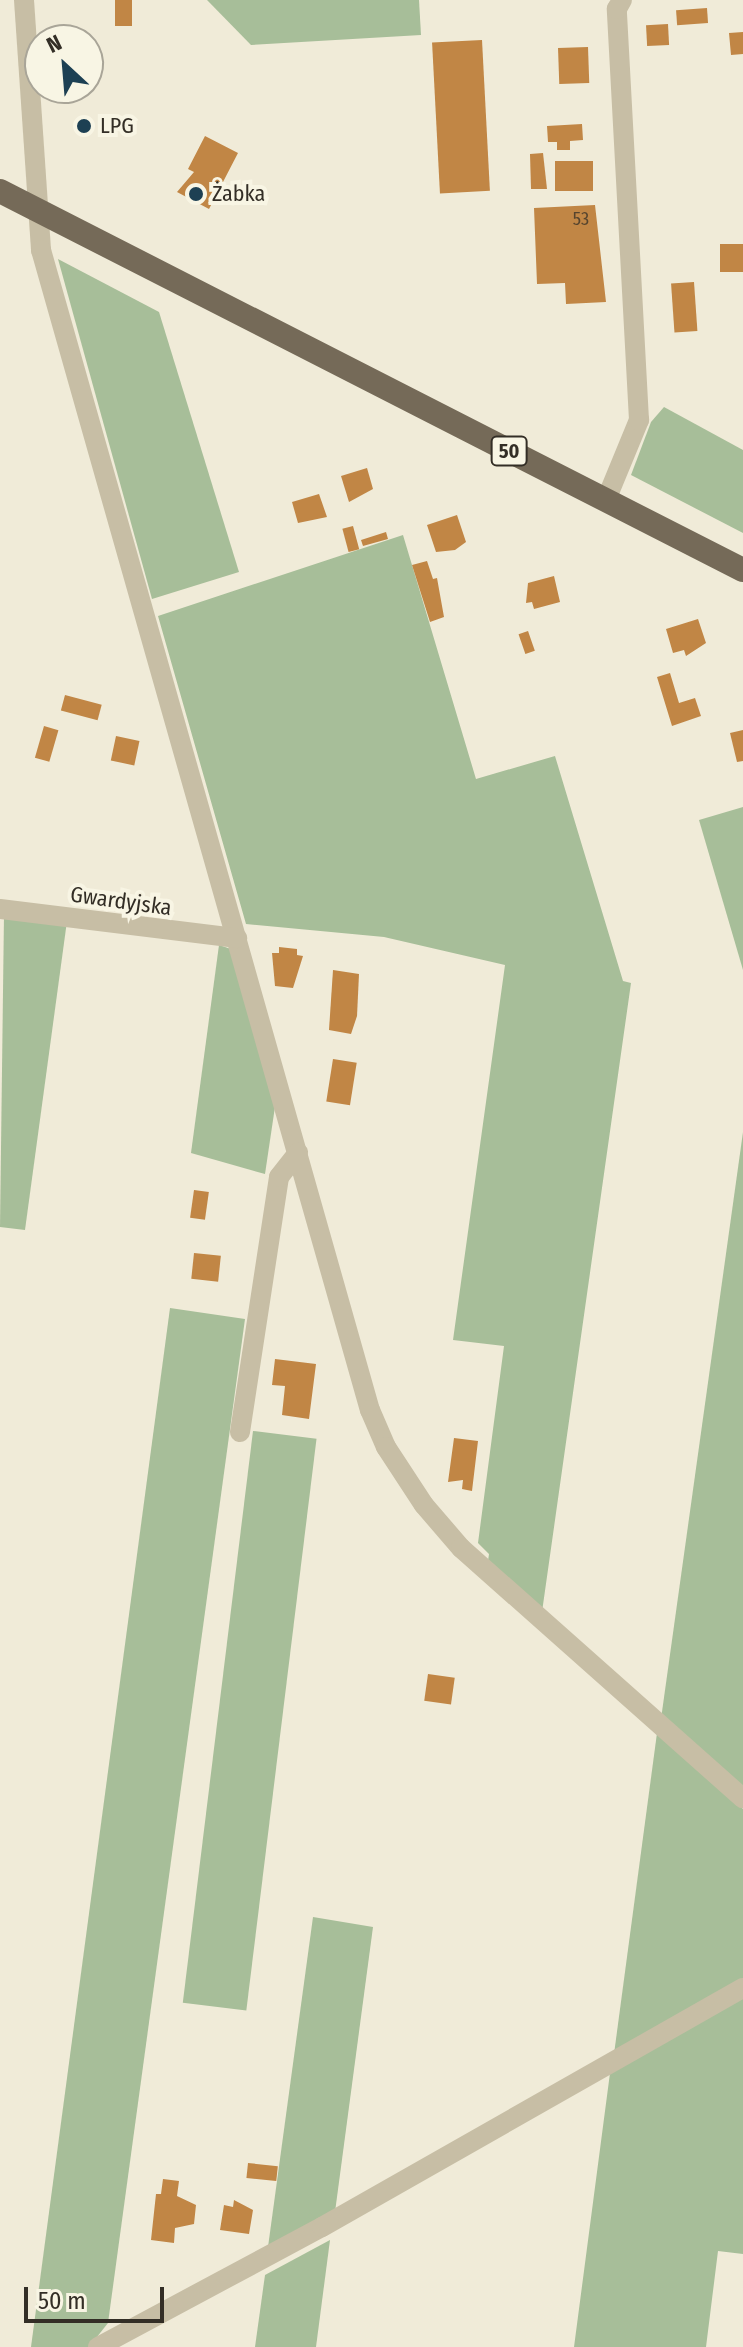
<!DOCTYPE html>
<meta charset="utf-8">
<style>
body{margin:0}
#map{position:relative;width:743px;height:2347px;overflow:hidden;background:#f0ebd8;font-family:"Fira Sans Condensed",sans-serif}
div>[style]{position:absolute}
[style*='--x']{left:calc(var(--x)*1px);top:calc(var(--y)*1px);width:calc(var(--w)*1px);rotate:calc(var(--a)*1deg)}
.green>*{inset:0;background:#a7be99;transform-origin:0 0}
.building>*{inset:0;background:#c18645;transform-origin:0 0}
.street>*{height:20px;margin:-10px;padding:0 10px;transform-origin:10px;border-radius:10px;background:#c7bea5}
.primary>*{height:24px;margin:-12px;padding:0 12px;transform-origin:12px;border-radius:12px;background:#756a58}
.dots>*{width:22px;height:22px;translate:-50% -50%;box-sizing:border-box;border:4px solid #f8f5e4;border-radius:50%}
span{translate:-50% -50%;white-space:nowrap;text-align:center;line-height:1.15;-webkit-text-stroke:8px #f8f5e4;paint-order:stroke}
.number-label{font-size:18px;color:#56442e}
.number-label span{-webkit-text-stroke-width:0}
.shield-label span{padding:2px 6px;background:#f8f5e4;border:2px solid;border-radius:6px;-webkit-text-stroke-width:0}
.shield-label{font-size:20px;color:#332e26;font-weight:700}
.poi-label{font-size:22px;color:#332e26}
.left{translate:0 -50%;text-align:left}
.street-label{font-size:22px;color:#332e26}
.north{position:absolute;left:24px;top:24px;width:80px;height:80px;box-sizing:border-box;background:#f8f5e4;border:2px solid #a9a598;border-radius:50%;rotate:334deg;font-size:22px;font-weight:700;line-height:32px;text-align:center;color:#332e26}
.north::after{content:'';display:block;margin:auto;width:28px;height:36px;background:#1d4053;clip-path:polygon(50% 0,100% 100%,50% 72%,0 100%)}
.scale{position:absolute;left:24px;top:2287px;width:140px;height:36px;box-sizing:border-box;border:4px solid #332e26;border-top:0;padding-left:10px;font-size:24px;line-height:28px;white-space:nowrap;color:#332e26;-webkit-text-stroke:6px #f8f5e4;paint-order:stroke}
</style>
<div id="map">
<div class="green">
<div style="clip-path:polygon(207px 0,419px 0,421px 35px,251px 45px)"></div>
<div style="clip-path:polygon(58px 259px,159px 312px,239px 572px,152px 599px)"></div>
<div style="clip-path:polygon(664px 407px,743px 450px,743px 533px,631px 475px,651px 422px)"></div>
<div style="clip-path:polygon(403px 535px,476px 779px,555px 756px,623px 981px,631px 983px,542px 1612px,488px 1561px,489px 1554px,478px 1543px,504px 1346px,453px 1340px,505px 965px,384px 937px,246px 924px,158px 616px)"></div>
<div style="clip-path:polygon(743px 807px,743px 970px,699px 820px)"></div>
<div style="clip-path:polygon(4px 914px,67px 921px,25px 1230px,0 1227px)"></div>
<div style="clip-path:polygon(219px 945px,234px 950px,276px 1100px,265px 1174px,191px 1153px)"></div>
<div style="clip-path:polygon(743px 1132px,743px 1792px,661px 1719px)"></div>
<div style="clip-path:polygon(170px 1308px,245px 1319px,108px 2323px,89px 2347px,31px 2347px)"></div>
<div style="left:253px;top:1431px;width:64px;height:576px;rotate:7deg"></div>
<div style="clip-path:polygon(657px 1733px,743px 1809px,743px 1979px,614px 2054px)"></div>
<div style="clip-path:polygon(313px 1917px,373px 1927px,335px 2212px,268px 2247px)"></div>
<div style="clip-path:polygon(743px 1994px,743px 2254px,718px 2251px,706px 2347px,574px 2347px,610px 2073px)"></div>
<div style="clip-path:polygon(330px 2240px,316px 2347px,255px 2347px,265px 2275px)"></div>
</div>
<div class="building">
<div style="left:115px;top:0;width:17px;height:26px"></div>
<div style="left:707px;top:8px;width:15px;height:31px;rotate:86deg"></div>
<div style="left:668px;top:24px;width:21px;height:22px;rotate:87deg"></div>
<div style="clip-path:polygon(743px 32px,743px 54px,731px 55px,729px 33px)"></div>
<div style="left:482px;top:40px;width:151px;height:50px;rotate:87deg"></div>
<div style="left:588px;top:47px;width:36px;height:30px;rotate:88deg"></div>
<div style="clip-path:polygon(582px 124px,583px 140px,570px 141px,570px 150px,557px 150px,557px 142px,548px 142px,547px 126px)"></div>
<div style="clip-path:polygon(205px 136px,238px 153px,209px 209px,177px 192px,194px 172px,188px 169px)"></div>
<div style="clip-path:polygon(543px 153px,547px 189px,531px 189px,530px 154px)"></div>
<div style="left:555px;top:161px;width:38px;height:30px"></div>
<div style="clip-path:polygon(595px 205px,606px 302px,566px 304px,565px 283px,537px 284px,534px 208px)"></div>
<div style="left:743px;top:244px;width:28px;height:23px;rotate:90deg"></div>
<div style="left:694px;top:282px;width:49px;height:23px;rotate:86deg"></div>
<div style="clip-path:polygon(367px 468px,373px 489px,349px 502px,341px 476px)"></div>
<div style="clip-path:polygon(319px 494px,327px 517px,298px 523px,292px 502px)"></div>
<div style="clip-path:polygon(457px 515px,466px 542px,455px 550px,436px 552px,427px 525px)"></div>
<div style="left:353px;top:526px;width:24px;height:11px;rotate:75deg"></div>
<div style="clip-path:polygon(386px 532px,388px 539px,363px 546px,361px 540px)"></div>
<div style="clip-path:polygon(427px 561px,433px 579px,437px 578px,444px 617px,430px 622px,412px 565px)"></div>
<div style="clip-path:polygon(554px 576px,560px 602px,534px 609px,532px 602px,526px 603px,528px 583px)"></div>
<div style="clip-path:polygon(698px 619px,706px 643px,686px 656px,684px 650px,673px 653px,666px 629px)"></div>
<div style="left:528px;top:631px;width:21px;height:10px;rotate:71deg"></div>
<div style="clip-path:polygon(670px 673px,679px 703px,695px 698px,701px 716px,672px 726px,657px 677px)"></div>
<div style="left:65px;top:695px;width:38px;height:16px;rotate:15deg"></div>
<div style="left:44px;top:726px;width:15px;height:33px;rotate:16deg"></div>
<div style="clip-path:polygon(743px 730px,743px 761px,737px 762px,730px 733px)"></div>
<div style="left:116px;top:736px;width:24px;height:25px;rotate:12deg"></div>
<div style="clip-path:polygon(279px 947px,297px 949px,297px 955px,303px 956px,293px 988px,275px 986px,272px 953px,279px 953px)"></div>
<div style="clip-path:polygon(333px 970px,359px 974px,357px 1016px,351px 1034px,329px 1030px)"></div>
<div style="left:333px;top:1059px;width:24px;height:43px;rotate:9deg"></div>
<div style="left:194px;top:1190px;width:15px;height:28px;rotate:8deg"></div>
<div style="left:194px;top:1253px;width:27px;height:26px;rotate:6deg"></div>
<div style="clip-path:polygon(275px 1359px,316px 1364px,309px 1419px,282px 1415px,285px 1386px,272px 1385px)"></div>
<div style="clip-path:polygon(454px 1438px,478px 1441px,472px 1491px,462px 1489px,463px 1480px,448px 1482px)"></div>
<div style="left:428px;top:1674px;width:27px;height:27px;rotate:8deg"></div>
<div style="left:248px;top:2163px;width:30px;height:15px;rotate:6deg"></div>
<div style="clip-path:polygon(163px 2179px,179px 2181px,177px 2196px,196px 2205px,194px 2224px,175px 2228px,174px 2243px,151px 2240px,156px 2194px,161px 2194px)"></div>
<div style="clip-path:polygon(234px 2200px,253px 2210px,249px 2234px,220px 2230px,224px 2205px,233px 2207px)"></div>
</div>
<div class="street">
<div style="--x:24;--y:0;--w:251;--a:86.1"></div>
<div style="--x:41;--y:250;--w:1206;--a:74.17"></div>
<div style="--x:370;--y:1410;--w:40;--a:66.6"></div>
<div style="--x:386;--y:1447;--w:69;--a:56.8"></div>
<div style="--x:424;--y:1505;--w:57;--a:49.3"></div>
<div style="--x:461;--y:1548;--w:377;--a:41.6"></div>
<div style="--x:606;--y:500;--w:87;--a:-67.6"></div>
<div style="--x:639;--y:420;--w:412;--a:-93.1"></div>
<div style="--x:617;--y:9;--w:10;--a:-61"></div>
<div style="--x:0;--y:909;--w:239;--a:7"></div>
<div style="--x:240;--y:1432;--w:258;--a:-81.3"></div>
<div style="--x:279;--y:1177;--w:31;--a:-52"></div>
<div style="--x:98;--y:2347;--w:254;--a:-28.2"></div>
<div style="--x:322;--y:2227;--w:484;--a:-29.6"></div>
</div>
<div class="primary">
<div style="--x:0;--y:191;--w:834;--a:27.03"></div>
</div>
<div class="dots">
<div style="left:84px;top:126px;background:#1d4053"></div>
<div style="left:196px;top:194px;background:#1d4053"></div>
</div>
<div class="number-label">
<span style="left:581px;top:219px">53</span>
</div>
<div class="shield-label">
<span style="left:509px;top:451px">50</span>
</div>
<div class="poi-label">
<span class="left" style="left:100px;top:126px">LPG</span>
<span class="left" style="left:212px;top:194px">Żabka</span>
</div>
<div class="street-label">
<span style="left:121px;top:901px;rotate:8deg">Gwardyjska</span>
</div>
<div class="north">N</div>
<div class="scale">50 m</div>
</div>
